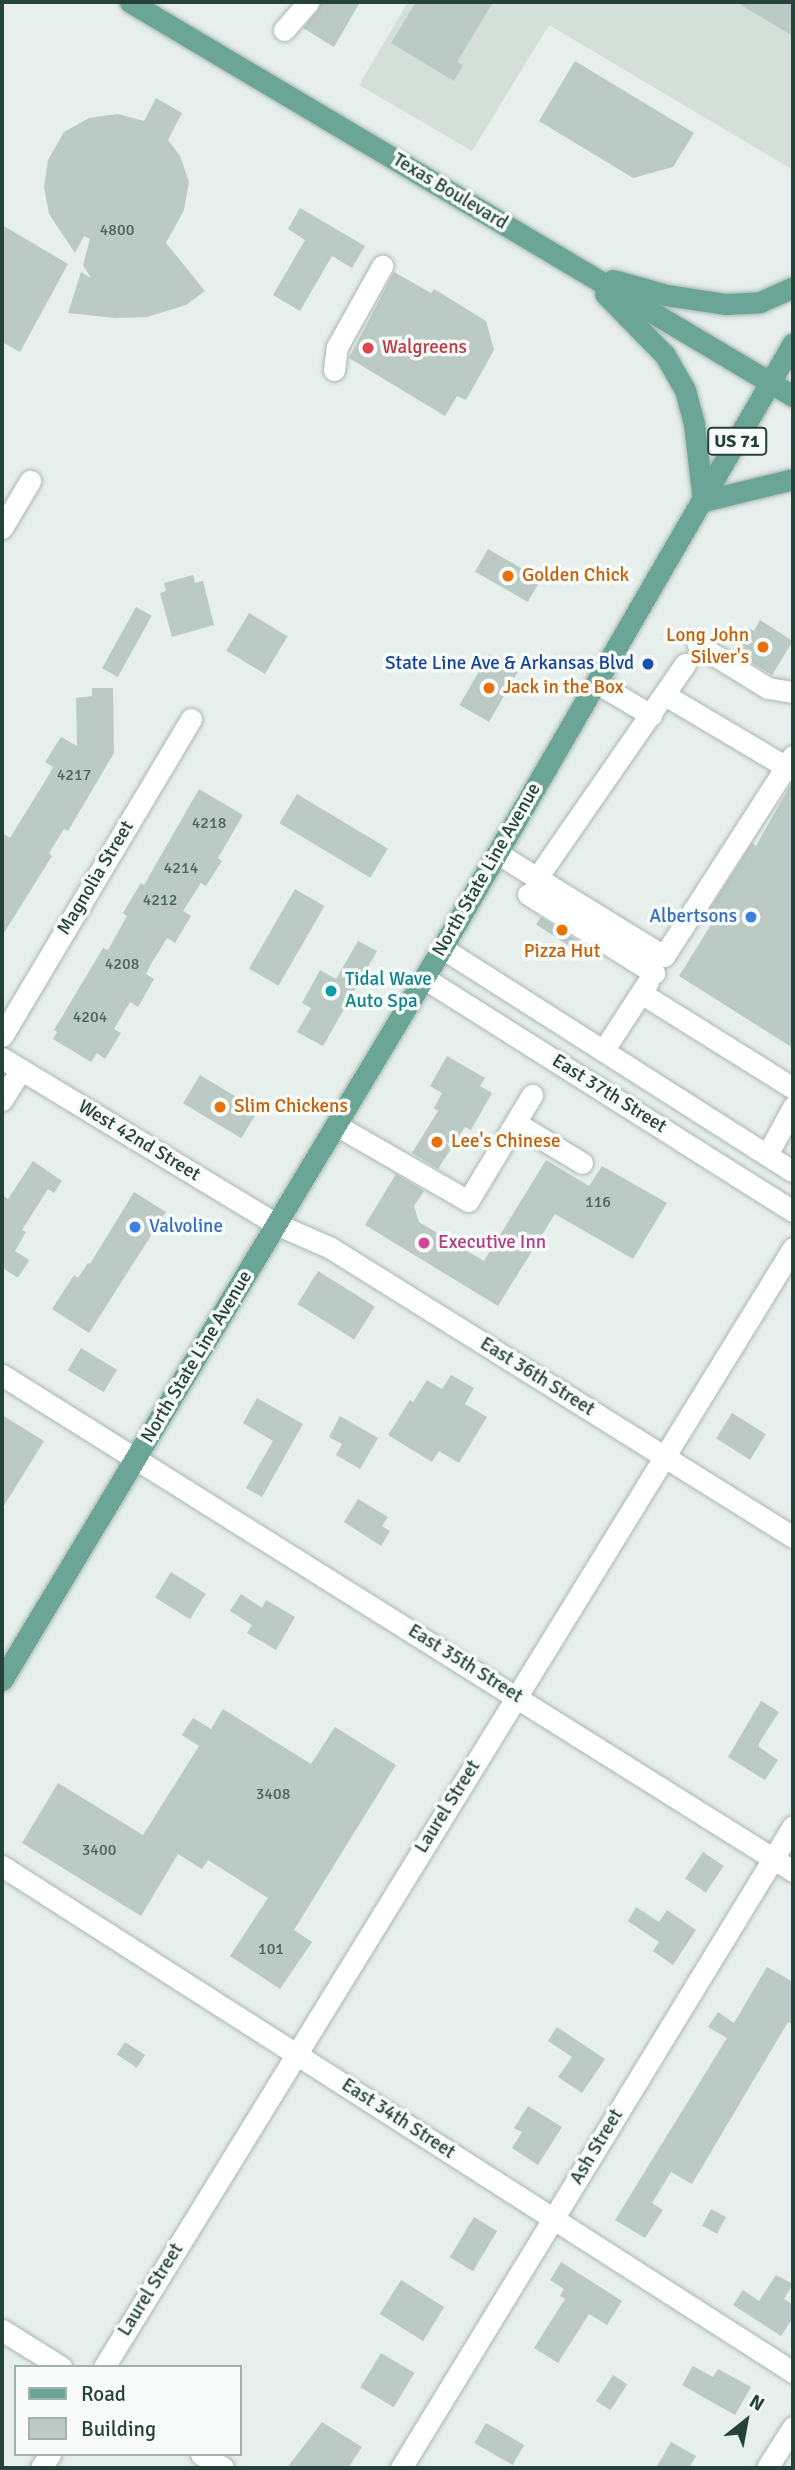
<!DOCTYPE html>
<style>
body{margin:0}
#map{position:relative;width:795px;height:2470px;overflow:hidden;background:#e6efeb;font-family:Signika,sans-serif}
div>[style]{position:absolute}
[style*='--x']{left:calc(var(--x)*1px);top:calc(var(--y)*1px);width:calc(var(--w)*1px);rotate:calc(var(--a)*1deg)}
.built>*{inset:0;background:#d4dfda}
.building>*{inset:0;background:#bbcac4;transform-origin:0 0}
.roads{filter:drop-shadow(0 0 2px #a8b8b2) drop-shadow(0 0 2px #a8b8b2)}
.minor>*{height:21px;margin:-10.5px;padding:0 10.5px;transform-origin:10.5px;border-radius:10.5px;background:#fff}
.major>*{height:21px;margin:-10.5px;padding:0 10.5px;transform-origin:10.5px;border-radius:10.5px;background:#6aa596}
.dots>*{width:19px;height:19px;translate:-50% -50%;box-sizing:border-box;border:4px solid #f7fbf9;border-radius:50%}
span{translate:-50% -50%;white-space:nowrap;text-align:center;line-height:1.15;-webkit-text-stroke:7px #f7fbf9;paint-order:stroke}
.number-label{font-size:16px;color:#4a645c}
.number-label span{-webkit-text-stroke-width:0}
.shield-label span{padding:2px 5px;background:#f7fbf9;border:2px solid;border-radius:5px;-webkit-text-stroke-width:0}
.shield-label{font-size:18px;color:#24423a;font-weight:700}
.street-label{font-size:19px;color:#24423a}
.health-label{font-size:19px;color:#be3a42}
.left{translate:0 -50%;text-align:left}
.food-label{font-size:19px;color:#c56008}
.right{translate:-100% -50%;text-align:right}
.transit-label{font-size:19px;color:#164399}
.shop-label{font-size:19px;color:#366cbe}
.culture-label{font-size:19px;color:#0d838f}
.hotel-label{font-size:19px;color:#b23c85}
.frame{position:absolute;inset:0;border:4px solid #24423a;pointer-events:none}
.legend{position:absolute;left:14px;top:2365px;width:228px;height:91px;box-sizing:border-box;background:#f7fbf9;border:2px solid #a3b1ad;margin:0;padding:9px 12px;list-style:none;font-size:21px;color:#24423a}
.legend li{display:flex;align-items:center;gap:14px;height:35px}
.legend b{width:35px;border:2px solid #a3b1ad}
.north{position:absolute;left:711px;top:2386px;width:70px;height:70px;-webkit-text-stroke:5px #f7fbf9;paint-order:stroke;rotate:31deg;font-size:19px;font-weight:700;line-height:28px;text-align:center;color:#24423a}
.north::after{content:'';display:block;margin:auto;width:24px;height:32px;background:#24423a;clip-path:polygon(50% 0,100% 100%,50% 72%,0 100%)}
</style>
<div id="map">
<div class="built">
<div style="clip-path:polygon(408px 2px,793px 2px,793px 170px,549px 25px,472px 151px,359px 85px)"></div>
</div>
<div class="building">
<div style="clip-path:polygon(321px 2px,360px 2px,334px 47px,303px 28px,318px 10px)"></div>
<div style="clip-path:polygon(416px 2px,493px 2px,457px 62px,463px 65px,454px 81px,391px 43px)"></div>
<div style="clip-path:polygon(736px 2px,793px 2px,793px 36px)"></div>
<div style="clip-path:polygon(575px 61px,694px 133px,673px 167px,633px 178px,539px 121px)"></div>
<div style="clip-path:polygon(156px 98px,182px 113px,168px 140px,180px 156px,189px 182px,184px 210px,166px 243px,205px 291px,186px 305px,147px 317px,115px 318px,68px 313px,81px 272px,91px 278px,83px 265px,90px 239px,84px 236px,75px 253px,49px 214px,44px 186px,48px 160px,64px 132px,89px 118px,118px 114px,144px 121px)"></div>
<div style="clip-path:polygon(300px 208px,365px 246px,352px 268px,332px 256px,300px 311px,273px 295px,305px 240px,288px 229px)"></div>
<div style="clip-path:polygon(2px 225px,68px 264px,20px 352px,2px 342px)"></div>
<div style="clip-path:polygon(394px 272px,431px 293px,434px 289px,486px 321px,494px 350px,466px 400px,457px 396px,445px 416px,349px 358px)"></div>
<div style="left:488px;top:549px;width:61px;height:26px;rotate:30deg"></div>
<div style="clip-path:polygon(193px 575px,195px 583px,203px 581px,214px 625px,172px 637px,160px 593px,166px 591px,164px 583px)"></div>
<div style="left:136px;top:607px;width:18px;height:70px;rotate:29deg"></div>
<div style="left:249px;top:613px;width:45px;height:44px;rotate:31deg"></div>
<div style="clip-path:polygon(760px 620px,793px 641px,772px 675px,734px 652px,749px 628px,754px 631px)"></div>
<div style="left:489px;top:654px;width:34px;height:59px;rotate:30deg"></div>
<div style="clip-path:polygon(92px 688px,113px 688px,114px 753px,68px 831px,64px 829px,49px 853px,52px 856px,2px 936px,2px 833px,10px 838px,50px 773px,53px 767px,45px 762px,61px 737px,77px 746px,76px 698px,92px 696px)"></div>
<div style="clip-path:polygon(791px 784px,793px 784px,793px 1048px,679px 976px,714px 920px,706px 915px,752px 843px,756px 846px)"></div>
<div style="clip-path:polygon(199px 789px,243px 815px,218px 858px,222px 861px,206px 886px,201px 883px,183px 911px,191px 916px,175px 943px,167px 938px,150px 966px,146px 974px,154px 979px,138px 1007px,130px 1002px,114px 1029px,121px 1033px,105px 1059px,97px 1053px,91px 1062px,53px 1039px,57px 1032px,54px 1030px,103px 948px,108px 950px,127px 916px,123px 913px,141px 883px,144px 885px)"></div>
<div style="left:297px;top:794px;width:106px;height:34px;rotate:31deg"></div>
<div style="left:295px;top:889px;width:34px;height:92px;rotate:30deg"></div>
<div style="left:541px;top:917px;width:50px;height:9px;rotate:33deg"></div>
<div style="clip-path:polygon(358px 941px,377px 951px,323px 1046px,297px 1032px,311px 1008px,302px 1003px,320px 970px,336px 979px)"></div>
<div style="clip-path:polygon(447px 1056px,485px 1078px,480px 1086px,492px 1093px,471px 1130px,465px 1127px,438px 1169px,412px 1153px,438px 1111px,434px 1108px,442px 1093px,430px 1086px)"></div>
<div style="left:200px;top:1075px;width:68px;height:33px;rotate:31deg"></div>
<div style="clip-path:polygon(546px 1160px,589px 1186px,602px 1166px,667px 1203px,633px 1259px,555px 1214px,498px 1306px,365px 1225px,396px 1174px,424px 1191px,414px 1206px,419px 1222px,484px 1261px)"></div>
<div style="clip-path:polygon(33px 1161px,62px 1181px,54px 1193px,48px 1189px,22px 1230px,26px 1232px,2px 1273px,2px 1195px,8px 1199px)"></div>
<div style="clip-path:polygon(134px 1192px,166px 1212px,89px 1333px,52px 1309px,74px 1275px,78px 1278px,88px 1263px,90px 1264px)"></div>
<div style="left:15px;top:1251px;width:17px;height:21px;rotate:33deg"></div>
<div style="left:318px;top:1271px;width:67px;height:39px;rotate:32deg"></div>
<div style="left:81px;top:1348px;width:42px;height:26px;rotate:31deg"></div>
<div style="clip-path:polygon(451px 1375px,474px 1388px,465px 1404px,487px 1417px,459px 1463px,439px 1451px,432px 1462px,388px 1435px,410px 1400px,413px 1402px,427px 1380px,442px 1389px)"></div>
<div style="clip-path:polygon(257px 1398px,303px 1424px,262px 1497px,246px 1488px,273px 1441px,243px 1423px)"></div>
<div style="left:732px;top:1413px;width:40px;height:30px;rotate:32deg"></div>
<div style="clip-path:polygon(2px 1415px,44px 1441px,2px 1509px)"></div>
<div style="clip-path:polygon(340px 1416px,378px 1438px,360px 1469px,336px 1455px,342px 1444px,329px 1437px)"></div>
<div style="clip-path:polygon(358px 1499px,388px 1517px,382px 1526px,390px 1531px,381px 1546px,344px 1522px)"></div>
<div style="left:171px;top:1572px;width:41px;height:30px;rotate:32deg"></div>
<div style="clip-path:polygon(241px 1594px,262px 1608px,266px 1600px,295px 1617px,276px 1650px,247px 1633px,252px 1625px,230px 1611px)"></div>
<div style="clip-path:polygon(761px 1701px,779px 1712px,759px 1743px,759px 1747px,778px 1760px,765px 1780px,728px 1757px)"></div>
<div style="clip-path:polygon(223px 1709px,311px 1764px,335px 1727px,396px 1765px,294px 1930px,312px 1942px,280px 1989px,230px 1956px,268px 1898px,208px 1860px,202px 1869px,178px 1854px,141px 1916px,22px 1843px,58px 1783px,143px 1835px,199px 1746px,182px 1735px,193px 1718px,211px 1729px)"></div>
<div style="left:703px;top:1852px;width:25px;height:32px;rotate:34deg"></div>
<div style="clip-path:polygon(636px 1907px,659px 1922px,667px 1910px,696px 1930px,673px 1965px,653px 1951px,659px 1942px,628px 1921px)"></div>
<div style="clip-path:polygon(767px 1967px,793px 1982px,793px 2025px,788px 2022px,692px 2184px,671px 2172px,652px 2203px,663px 2210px,645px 2238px,615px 2220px,727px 2038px,708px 2027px,718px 2012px,734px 2023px)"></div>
<div style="clip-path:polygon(557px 2027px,605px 2059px,582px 2093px,558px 2077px,572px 2057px,548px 2041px)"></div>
<div style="left:125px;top:2042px;width:24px;height:15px;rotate:33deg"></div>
<div style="clip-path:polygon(528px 2106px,562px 2127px,538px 2165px,512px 2148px,522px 2132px,514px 2128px)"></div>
<div style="left:711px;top:2209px;width:17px;height:19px;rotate:28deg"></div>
<div style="left:474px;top:2217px;width:27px;height:47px;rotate:31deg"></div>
<div style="clip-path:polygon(561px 2262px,622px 2301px,607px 2325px,589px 2314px,558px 2363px,534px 2348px,565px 2299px,560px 2296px,564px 2289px,550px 2280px)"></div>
<div style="clip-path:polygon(776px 2275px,793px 2284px,784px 2299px,793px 2305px,793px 2318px,781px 2336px,733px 2305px,743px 2290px,759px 2301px)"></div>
<div style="left:401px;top:2280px;width:51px;height:40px;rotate:32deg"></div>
<div style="left:381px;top:2353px;width:39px;height:40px;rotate:31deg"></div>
<div style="clip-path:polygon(693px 2366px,713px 2377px,718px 2369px,751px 2387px,735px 2415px,682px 2385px)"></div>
<div style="left:613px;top:2375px;width:17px;height:31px;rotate:33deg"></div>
<div style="clip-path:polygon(322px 2422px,362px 2447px,348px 2468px,287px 2468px)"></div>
<div style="left:486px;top:2423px;width:44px;height:23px;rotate:30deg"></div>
<div style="clip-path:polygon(671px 2442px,696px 2456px,689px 2468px,656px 2468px)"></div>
</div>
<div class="roads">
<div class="minor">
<div style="--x:284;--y:30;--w:37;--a:-49"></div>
<div style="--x:334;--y:370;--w:23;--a:-83"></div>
<div style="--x:337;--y:347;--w:93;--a:-60.9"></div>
<div style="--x:2;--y:528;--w:55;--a:-59.2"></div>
<div style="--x:698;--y:645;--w:82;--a:31.6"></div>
<div style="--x:768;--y:688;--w:24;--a:9"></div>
<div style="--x:685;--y:664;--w:260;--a:124.7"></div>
<div style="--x:537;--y:878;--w:149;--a:31.6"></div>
<div style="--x:664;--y:956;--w:238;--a:-57.2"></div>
<div style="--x:597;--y:683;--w:63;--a:30.7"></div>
<div style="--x:665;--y:695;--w:149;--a:30.7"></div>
<div style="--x:497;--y:853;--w:47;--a:32"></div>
<div style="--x:528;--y:894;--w:149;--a:32.1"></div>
<div style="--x:442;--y:948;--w:416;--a:32.5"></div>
<div style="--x:424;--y:978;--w:436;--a:32.3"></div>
<div style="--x:641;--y:993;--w:179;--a:32"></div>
<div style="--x:2;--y:1036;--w:369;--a:-59.2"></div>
<div style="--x:603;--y:1051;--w:82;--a:-56.9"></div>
<div style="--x:2;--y:1058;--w:320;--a:31.2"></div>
<div style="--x:276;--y:1224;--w:58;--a:23.5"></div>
<div style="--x:329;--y:1247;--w:547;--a:32.01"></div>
<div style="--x:2;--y:1100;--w:36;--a:-58"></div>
<div style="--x:516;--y:1123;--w:77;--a:31.2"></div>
<div style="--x:336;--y:1125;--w:152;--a:29.9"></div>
<div style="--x:468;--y:1201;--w:124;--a:-58.9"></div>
<div style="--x:767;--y:1155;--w:55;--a:-61.6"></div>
<div style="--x:2;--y:1375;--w:934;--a:32.09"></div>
<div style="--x:2;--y:1866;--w:939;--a:32.61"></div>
<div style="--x:2;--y:2330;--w:70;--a:32.1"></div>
<div style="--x:104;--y:2367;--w:1314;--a:-58.38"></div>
<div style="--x:201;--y:2454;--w:26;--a:32"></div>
<div style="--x:41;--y:2468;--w:17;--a:-57"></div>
<div style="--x:401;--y:2468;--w:752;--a:-58.59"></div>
<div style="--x:767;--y:2468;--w:49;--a:-57.6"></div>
</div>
<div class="major">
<div style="--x:130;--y:2;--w:771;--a:30.72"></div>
<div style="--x:613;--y:280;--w:55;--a:15.8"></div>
<div style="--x:666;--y:295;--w:61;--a:8.5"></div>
<div style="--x:726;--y:304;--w:34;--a:-3"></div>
<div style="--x:760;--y:302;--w:36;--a:-24"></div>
<div style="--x:605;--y:294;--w:86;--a:45.5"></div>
<div style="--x:665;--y:355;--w:40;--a:60.3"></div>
<div style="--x:685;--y:390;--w:35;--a:75"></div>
<div style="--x:694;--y:424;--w:78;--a:83.3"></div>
<div style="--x:703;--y:501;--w:93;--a:-13.7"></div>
<div style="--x:2;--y:1680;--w:854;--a:-58.99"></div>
<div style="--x:442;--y:948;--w:699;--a:-59.88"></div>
</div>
</div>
<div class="dots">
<div style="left:368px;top:348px;background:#e0444e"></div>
<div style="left:508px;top:576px;background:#e8710a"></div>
<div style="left:763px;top:647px;background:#e8710a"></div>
<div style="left:648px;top:664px;background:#1a4fb4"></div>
<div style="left:489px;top:688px;background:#e8710a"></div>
<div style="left:751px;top:917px;background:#3f7fe0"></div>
<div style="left:562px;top:930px;background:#e8710a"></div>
<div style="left:331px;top:991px;background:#0f9aa8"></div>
<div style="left:220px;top:1107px;background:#e8710a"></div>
<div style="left:437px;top:1142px;background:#e8710a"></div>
<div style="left:135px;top:1227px;background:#3f7fe0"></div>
<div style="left:424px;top:1243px;background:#d1479c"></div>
</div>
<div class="number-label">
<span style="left:117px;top:230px">4800</span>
<span style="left:74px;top:775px">4217</span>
<span style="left:209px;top:823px">4218</span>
<span style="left:181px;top:868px">4214</span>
<span style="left:160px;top:900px">4212</span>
<span style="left:122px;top:964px">4208</span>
<span style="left:90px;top:1017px">4204</span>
<span style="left:598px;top:1202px">116</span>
<span style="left:273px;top:1794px">3408</span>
<span style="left:99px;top:1850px">3400</span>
<span style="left:271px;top:1949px">101</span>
</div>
<div class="shield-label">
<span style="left:737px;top:441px">US 71</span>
</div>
<div class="street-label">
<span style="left:450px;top:192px;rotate:31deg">Texas Boulevard</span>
<span style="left:487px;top:870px;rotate:-60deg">North State Line Avenue</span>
<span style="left:96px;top:878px;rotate:-59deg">Magnolia Street</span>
<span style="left:609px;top:1094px;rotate:32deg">East 37th Street</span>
<span style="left:139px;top:1141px;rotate:31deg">West 42nd Street</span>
<span style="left:197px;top:1357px;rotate:-59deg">North State Line Avenue</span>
<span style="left:537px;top:1377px;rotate:32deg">East 36th Street</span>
<span style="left:465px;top:1664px;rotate:32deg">East 35th Street</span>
<span style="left:448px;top:1807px;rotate:-58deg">Laurel Street</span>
<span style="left:398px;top:2119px;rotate:33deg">East 34th Street</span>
<span style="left:597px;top:2147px;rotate:-59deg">Ash Street</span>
<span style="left:151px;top:2290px;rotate:-58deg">Laurel Street</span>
</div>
<div class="health-label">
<span class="left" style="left:382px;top:348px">Walgreens</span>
</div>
<div class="food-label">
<span class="left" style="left:522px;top:576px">Golden Chick</span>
<span class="right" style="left:749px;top:647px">Long John<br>Silver's</span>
<span class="left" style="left:503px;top:688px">Jack in the Box</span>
<span style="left:562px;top:952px">Pizza Hut</span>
<span class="left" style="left:234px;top:1107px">Slim Chickens</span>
<span class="left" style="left:451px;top:1142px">Lee's Chinese</span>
</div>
<div class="transit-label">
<span class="right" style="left:634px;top:664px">State Line Ave &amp; Arkansas Blvd</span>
</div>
<div class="shop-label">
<span class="right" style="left:737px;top:917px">Albertsons</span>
<span class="left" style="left:149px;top:1227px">Valvoline</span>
</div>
<div class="culture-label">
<span class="left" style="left:345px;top:991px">Tidal Wave<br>Auto Spa</span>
</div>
<div class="hotel-label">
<span class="left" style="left:438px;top:1243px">Executive Inn</span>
</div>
<div class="frame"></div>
<ul class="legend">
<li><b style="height:9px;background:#6aa596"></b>Road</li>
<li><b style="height:19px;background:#bbcac4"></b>Building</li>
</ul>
<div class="north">N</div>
</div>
